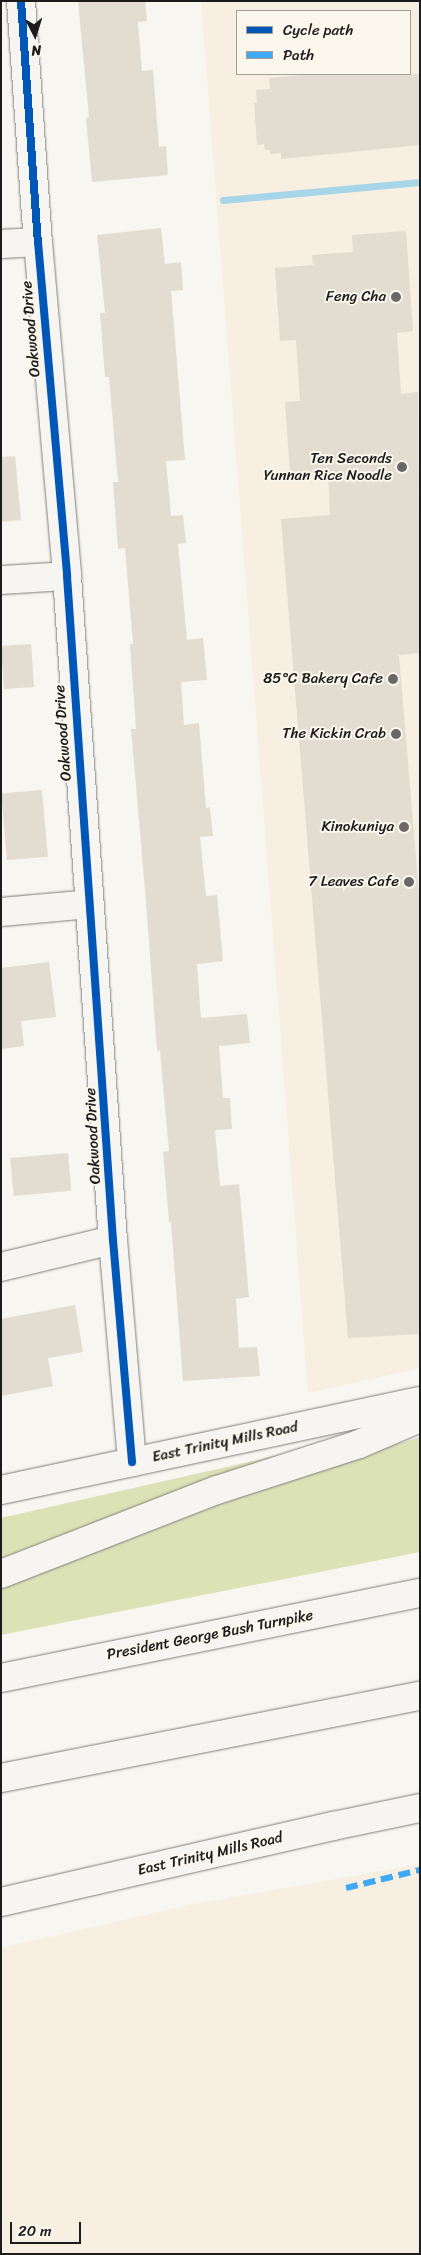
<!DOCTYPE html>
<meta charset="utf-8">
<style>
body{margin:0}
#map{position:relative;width:421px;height:2255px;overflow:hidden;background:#f8f6f0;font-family:Sriracha,sans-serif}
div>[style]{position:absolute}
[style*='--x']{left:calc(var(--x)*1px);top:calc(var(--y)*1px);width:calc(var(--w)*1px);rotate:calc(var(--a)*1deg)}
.built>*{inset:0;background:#f7efe1}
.green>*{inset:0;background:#dbe2b6}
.stream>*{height:7px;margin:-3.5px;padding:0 3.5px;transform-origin:3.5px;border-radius:3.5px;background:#a8d6e9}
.building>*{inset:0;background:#e3dcd0;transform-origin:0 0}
.roads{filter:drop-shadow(0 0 1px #7f7e7b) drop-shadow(0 0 1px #7f7e7b)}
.minor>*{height:28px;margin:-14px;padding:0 14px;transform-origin:14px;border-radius:14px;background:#f6f5f1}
.major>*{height:28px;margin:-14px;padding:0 14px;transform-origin:14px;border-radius:14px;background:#f6f5f1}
.highway>*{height:28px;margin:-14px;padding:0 14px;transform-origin:14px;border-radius:14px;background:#f6f5f1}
.quiet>*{height:6px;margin-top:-3px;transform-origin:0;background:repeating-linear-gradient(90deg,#3fa9f5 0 12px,transparent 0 18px)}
.cycleway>*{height:8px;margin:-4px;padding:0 4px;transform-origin:4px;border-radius:4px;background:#0057b8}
.dots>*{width:14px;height:14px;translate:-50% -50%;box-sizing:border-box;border:2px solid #fbf7ec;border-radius:50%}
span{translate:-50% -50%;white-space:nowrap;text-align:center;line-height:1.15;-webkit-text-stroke:4px #fbf7ec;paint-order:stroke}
.poi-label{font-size:15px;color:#1c1c1c}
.right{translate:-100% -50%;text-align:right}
.street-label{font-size:15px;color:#1c1c1c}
.frame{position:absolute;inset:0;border:2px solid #1c1c1c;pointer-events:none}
.legend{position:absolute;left:236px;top:10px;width:175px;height:65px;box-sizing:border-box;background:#fbf7ec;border:1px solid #a29f99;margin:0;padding:6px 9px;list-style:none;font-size:15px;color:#1c1c1c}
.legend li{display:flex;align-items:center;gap:10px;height:25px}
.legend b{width:25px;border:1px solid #a29f99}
.north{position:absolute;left:10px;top:10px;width:50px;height:50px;-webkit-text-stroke:4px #fbf7ec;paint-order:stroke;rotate:175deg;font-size:14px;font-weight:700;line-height:20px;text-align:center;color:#1c1c1c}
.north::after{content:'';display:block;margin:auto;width:18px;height:22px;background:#1c1c1c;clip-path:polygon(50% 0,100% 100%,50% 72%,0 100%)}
.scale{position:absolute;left:10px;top:2222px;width:71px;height:22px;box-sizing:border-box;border:2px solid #1c1c1c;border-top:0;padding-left:6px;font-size:15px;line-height:18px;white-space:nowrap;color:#1c1c1c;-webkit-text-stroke:4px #fbf7ec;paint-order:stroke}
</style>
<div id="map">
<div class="built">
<div style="clip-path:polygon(evenodd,201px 1px,420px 1px,420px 1368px,308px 1393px,201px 1px,237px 11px,410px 11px,410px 74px,237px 74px,237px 11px)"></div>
<div style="clip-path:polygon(420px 1864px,420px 2254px,1px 2254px,1px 1948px,189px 1905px)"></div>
</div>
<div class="green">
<div style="clip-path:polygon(420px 1437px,420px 1552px,1px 1635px,1px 1586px,233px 1495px)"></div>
<div style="clip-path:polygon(279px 1455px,49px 1540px,1px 1558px,1px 1518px)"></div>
</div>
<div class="stream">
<div style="--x:223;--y:200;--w:198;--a:-5.2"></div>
</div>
<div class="building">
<div style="clip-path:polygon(78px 1px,145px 1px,147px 21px,138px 22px,142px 71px,153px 70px,159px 147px,166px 146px,168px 175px,92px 182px,86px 118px,89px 117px)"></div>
<div style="clip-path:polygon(312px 74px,420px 74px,420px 145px,281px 159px,281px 153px,270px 154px,270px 150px,265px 150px,264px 144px,257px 145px,254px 103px,257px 103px,256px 90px,270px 89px,269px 78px)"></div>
<div style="clip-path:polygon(161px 228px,165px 264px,181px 262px,183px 290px,171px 291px,185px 460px,166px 461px,171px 516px,183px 515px,186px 543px,178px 544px,187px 640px,203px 638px,207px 680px,181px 682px,184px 725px,199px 723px,206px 808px,210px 807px,213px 836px,200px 837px,206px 896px,217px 895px,223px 961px,197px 964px,201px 1018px,247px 1014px,250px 1043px,219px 1046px,223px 1098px,230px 1098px,232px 1129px,215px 1130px,220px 1186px,239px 1184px,249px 1297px,236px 1299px,239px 1348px,257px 1347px,260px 1376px,183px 1381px,171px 1222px,169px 1222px,163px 1152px,169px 1151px,160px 1051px,157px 1051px,146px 901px,131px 729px,136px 729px,130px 644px,133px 644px,125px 548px,118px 549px,113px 482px,118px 482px,109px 377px,105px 377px,100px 313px,105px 313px,97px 235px)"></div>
<div style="clip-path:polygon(406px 231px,413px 331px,397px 333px,401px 394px,418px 392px,420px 653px,399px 655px,420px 906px,420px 1334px,348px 1338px,281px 519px,330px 515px,328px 472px,290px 474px,285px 402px,300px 401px,296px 340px,280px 341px,275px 268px,313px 265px,312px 255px,353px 252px,352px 235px)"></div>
<div style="clip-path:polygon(15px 456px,21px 520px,1px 522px,1px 457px)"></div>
<div style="left:31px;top:644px;width:43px;height:30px;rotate:86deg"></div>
<div style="left:42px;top:790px;width:67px;height:41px;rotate:85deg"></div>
<div style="clip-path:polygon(49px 962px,56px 1017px,21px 1021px,24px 1046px,1px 1049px,1px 968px)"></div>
<div style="left:68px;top:1153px;width:38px;height:58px;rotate:85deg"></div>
<div style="clip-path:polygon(75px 1305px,83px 1352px,48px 1358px,53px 1386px,1px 1396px,1px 1319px)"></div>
</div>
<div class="roads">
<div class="minor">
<div style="--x:21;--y:1;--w:242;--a:86"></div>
<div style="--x:38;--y:242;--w:335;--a:85"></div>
<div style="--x:67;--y:576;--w:666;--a:86.04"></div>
<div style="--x:113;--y:1240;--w:223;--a:85.1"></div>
<div style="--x:1;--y:244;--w:37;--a:-3"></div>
<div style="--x:1;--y:580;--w:66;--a:-3.5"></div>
<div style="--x:1;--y:912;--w:89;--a:-5.1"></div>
<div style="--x:1;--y:1267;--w:115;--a:-13.6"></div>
</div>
<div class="major">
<div style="--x:1;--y:1490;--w:428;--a:-12"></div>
<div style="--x:1;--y:1902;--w:341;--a:-12.9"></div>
<div style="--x:333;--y:1826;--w:89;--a:-11.7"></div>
</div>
<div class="highway">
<div style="--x:1;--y:1574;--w:232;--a:-21.3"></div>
<div style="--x:217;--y:1490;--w:149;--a:-17.9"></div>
<div style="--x:359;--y:1444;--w:66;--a:-23.1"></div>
<div style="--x:1;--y:1678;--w:428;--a:-11.5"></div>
<div style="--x:1;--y:1778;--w:427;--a:-11.1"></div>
</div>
</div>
<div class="quiet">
<div style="--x:346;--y:1888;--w:76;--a:-13.7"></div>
</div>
<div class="cycleway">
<div style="--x:21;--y:1;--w:242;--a:86"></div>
<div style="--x:38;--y:242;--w:335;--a:85"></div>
<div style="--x:67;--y:576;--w:666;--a:86.04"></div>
<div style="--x:113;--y:1240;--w:223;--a:85.1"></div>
</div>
<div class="dots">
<div style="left:396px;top:297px;background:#696866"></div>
<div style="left:402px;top:467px;background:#696866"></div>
<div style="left:393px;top:679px;background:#696866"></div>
<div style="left:396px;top:734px;background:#696866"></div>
<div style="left:404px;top:827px;background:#696866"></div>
<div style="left:409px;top:882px;background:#696866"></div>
</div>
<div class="poi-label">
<span class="right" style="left:386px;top:297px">Feng Cha</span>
<span class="right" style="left:392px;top:467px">Ten Seconds<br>Yunnan Rice Noodle</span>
<span class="right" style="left:383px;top:679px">85°C Bakery Cafe</span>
<span class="right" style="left:386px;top:734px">The Kickin Crab</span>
<span class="right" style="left:394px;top:827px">Kinokuniya</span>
<span class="right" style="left:399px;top:882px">7 Leaves Cafe</span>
</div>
<div class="street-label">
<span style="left:31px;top:329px;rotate:-95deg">Oakwood Drive</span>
<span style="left:63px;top:733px;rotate:-94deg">Oakwood Drive</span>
<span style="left:93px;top:1136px;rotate:-93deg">Oakwood Drive</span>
<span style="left:225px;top:1442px;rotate:-12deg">East Trinity Mills Road</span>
<span style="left:210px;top:1635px;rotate:-11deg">President George Bush Turnpike</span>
<span style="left:210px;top:1854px;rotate:-13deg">East Trinity Mills Road</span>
</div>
<div class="frame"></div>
<ul class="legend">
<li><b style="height:6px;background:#0057b8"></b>Cycle path</li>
<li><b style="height:6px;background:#3fa9f5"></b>Path</li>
</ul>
<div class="north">N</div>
<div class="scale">20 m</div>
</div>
